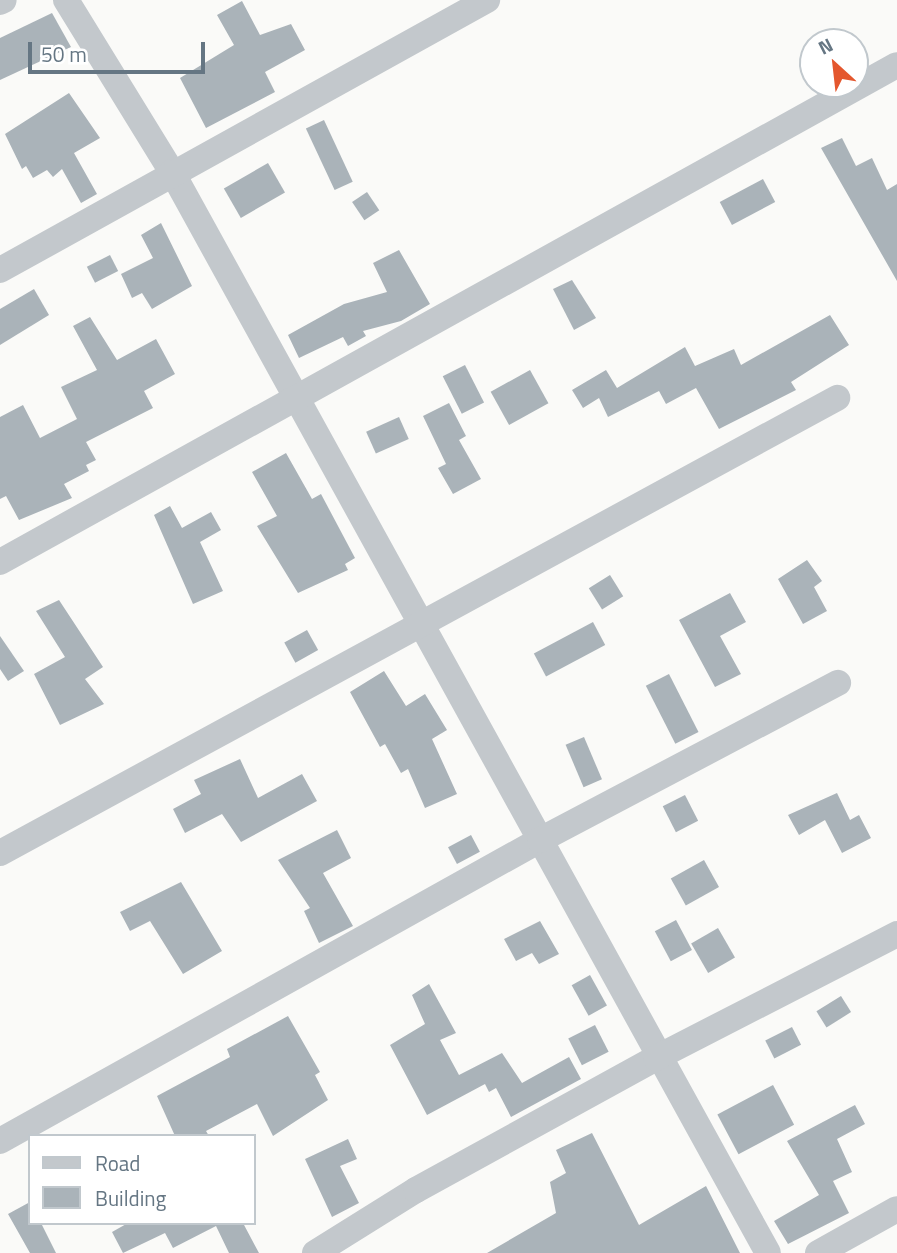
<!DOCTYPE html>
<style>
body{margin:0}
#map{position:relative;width:897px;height:1253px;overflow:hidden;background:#fafaf8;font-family:"Titillium Web",sans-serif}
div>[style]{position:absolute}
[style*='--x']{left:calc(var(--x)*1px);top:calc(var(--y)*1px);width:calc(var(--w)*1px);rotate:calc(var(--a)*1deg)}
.building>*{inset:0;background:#aab3b9;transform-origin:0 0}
.street>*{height:26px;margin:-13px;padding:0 13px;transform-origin:13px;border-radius:13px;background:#c3c8cc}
span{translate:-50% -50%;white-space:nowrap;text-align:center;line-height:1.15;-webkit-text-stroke:7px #fff;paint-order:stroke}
.legend{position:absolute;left:28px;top:1134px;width:228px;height:91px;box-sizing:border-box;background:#fff;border:2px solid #c1c8cd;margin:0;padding:9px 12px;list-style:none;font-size:21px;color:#657683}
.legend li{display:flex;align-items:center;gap:14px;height:35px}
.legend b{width:35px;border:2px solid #c1c8cd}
.north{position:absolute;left:799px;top:28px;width:70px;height:70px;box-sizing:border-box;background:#fff;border:2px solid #c1c8cd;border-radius:50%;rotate:333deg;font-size:19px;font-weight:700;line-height:28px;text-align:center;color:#657683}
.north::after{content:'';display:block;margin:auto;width:24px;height:32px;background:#e4572e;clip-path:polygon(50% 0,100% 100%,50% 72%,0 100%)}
.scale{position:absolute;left:28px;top:42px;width:177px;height:32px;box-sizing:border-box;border:4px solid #657683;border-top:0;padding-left:9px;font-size:21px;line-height:24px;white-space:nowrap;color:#657683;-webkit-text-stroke:5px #fff;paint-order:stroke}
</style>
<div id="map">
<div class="building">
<div style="clip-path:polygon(242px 1px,260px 35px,291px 24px,305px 50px,265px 72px,275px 92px,206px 128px,180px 78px,234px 45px,217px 15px)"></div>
<div style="clip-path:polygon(52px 13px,71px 47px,0 80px,0 38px)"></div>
<div style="clip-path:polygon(69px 93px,100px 138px,74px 153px,97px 194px,81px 203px,62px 169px,53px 177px,47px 170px,33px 178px,26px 166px,22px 169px,5px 134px)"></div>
<div style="left:324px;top:120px;width:68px;height:20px;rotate:65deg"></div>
<div style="clip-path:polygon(842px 138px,856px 166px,872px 158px,887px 190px,897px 184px,897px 281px,821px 148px)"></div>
<div style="left:268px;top:163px;width:34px;height:51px;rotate:60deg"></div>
<div style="left:763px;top:179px;width:26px;height:49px;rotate:62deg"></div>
<div style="left:367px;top:192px;width:22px;height:18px;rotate:56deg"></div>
<div style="clip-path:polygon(161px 223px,192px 286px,152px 309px,142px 293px,132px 298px,121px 274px,153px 258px,141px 235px)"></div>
<div style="clip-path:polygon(399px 250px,430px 304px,401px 321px,363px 331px,366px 336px,348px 346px,343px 337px,299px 358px,288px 335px,344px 304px,387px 292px,373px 263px)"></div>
<div style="left:110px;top:255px;width:18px;height:26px;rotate:63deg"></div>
<div style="clip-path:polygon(572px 280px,596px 318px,574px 330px,553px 289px)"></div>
<div style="clip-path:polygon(34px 289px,49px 315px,0 345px,0 309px)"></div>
<div style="clip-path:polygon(830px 315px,849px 345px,791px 382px,796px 390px,719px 429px,696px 388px,666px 404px,659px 391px,608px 417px,599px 398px,583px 408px,572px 390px,606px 370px,617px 388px,685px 347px,695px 366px,734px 349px,741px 365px)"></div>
<div style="clip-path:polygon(90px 317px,117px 360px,156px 339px,175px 374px,144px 391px,153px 408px,86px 442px,96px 460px,86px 465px,89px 471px,64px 484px,72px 498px,19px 520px,6px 496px,0 499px,0 417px,23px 405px,40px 438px,77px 419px,61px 387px,97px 370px,73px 326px)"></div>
<div style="left:465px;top:365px;width:42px;height:25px;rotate:63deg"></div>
<div style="left:530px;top:370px;width:38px;height:45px;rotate:61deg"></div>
<div style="clip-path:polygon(449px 403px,466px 436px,459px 440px,481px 479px,453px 494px,438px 468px,446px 464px,423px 416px)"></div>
<div style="left:399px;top:417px;width:24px;height:36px;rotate:66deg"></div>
<div style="clip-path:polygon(286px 453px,312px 499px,321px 494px,355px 558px,345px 564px,348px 570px,298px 593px,257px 526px,277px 516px,252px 472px)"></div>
<div style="clip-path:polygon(170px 506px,182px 528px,211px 512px,221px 530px,200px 542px,223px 591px,193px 604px,154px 515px)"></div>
<div style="clip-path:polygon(807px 560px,822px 581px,814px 587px,827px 611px,803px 624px,778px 579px)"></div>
<div style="left:610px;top:575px;width:25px;height:25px;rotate:58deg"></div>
<div style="clip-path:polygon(730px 593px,746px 622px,720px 636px,741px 674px,715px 687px,679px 620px)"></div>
<div style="clip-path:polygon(59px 600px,103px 667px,85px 679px,104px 704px,60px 725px,34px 674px,65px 657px,36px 611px)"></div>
<div style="left:593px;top:622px;width:26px;height:67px;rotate:62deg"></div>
<div style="left:307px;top:630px;width:23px;height:26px;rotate:61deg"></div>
<div style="clip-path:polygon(0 636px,24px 671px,8px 681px,0 669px)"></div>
<div style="clip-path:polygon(384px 671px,406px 706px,425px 694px,447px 730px,432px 739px,457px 794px,425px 808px,408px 769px,401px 773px,385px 744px,380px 747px,350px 692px)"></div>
<div style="left:669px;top:674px;width:65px;height:26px;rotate:63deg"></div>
<div style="left:584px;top:737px;width:46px;height:20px;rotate:67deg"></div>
<div style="clip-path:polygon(240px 759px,258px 798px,302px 774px,317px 801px,241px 842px,222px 814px,185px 833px,173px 809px,201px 794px,194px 780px)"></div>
<div style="clip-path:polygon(837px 793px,850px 820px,859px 815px,871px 838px,842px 853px,825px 820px,799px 835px,788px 815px)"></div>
<div style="left:685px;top:795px;width:29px;height:25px;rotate:63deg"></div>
<div style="clip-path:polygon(337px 830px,351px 858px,323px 873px,353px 926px,319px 943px,304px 911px,310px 908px,278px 860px)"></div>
<div style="left:471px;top:835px;width:19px;height:26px;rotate:62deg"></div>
<div style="left:704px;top:860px;width:31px;height:38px;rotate:61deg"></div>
<div style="clip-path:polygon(181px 882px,222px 951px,183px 974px,150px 921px,130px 931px,120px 912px)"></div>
<div style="left:676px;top:920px;width:34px;height:24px;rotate:62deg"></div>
<div style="clip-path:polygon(540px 921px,559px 954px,539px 964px,532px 953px,516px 961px,504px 939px)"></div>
<div style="left:718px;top:928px;width:34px;height:31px;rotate:60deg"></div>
<div style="left:590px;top:975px;width:35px;height:21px;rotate:61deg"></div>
<div style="clip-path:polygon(429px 984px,456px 1033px,440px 1040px,459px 1075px,502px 1053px,522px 1083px,569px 1057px,581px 1079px,511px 1117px,496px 1088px,489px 1092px,485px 1084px,427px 1115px,390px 1045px,425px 1024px,412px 995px)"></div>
<div style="left:841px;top:996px;width:19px;height:29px;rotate:58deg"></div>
<div style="clip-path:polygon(288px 1016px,320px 1072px,315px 1075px,328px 1100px,273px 1136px,257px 1104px,206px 1131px,209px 1136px,175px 1136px,157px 1096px,230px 1057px,227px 1049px)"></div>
<div style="left:595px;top:1025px;width:30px;height:30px;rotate:63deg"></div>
<div style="left:792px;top:1027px;width:20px;height:30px;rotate:63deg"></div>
<div style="left:773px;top:1085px;width:45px;height:63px;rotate:62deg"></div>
<div style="clip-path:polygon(855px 1105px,865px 1124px,837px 1139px,852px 1172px,833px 1181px,849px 1213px,788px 1244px,774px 1221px,819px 1195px,787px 1141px)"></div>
<div style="clip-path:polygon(592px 1133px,639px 1225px,706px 1186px,740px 1253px,487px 1253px,556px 1213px,550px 1182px,566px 1173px,556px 1150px)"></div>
<div style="clip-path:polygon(348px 1139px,357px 1159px,340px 1166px,359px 1203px,332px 1217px,305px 1159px)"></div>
<div style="clip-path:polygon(30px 1202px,30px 1223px,41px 1223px,56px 1253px,30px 1253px,8px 1214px)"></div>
<div style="clip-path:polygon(128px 1223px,243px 1223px,259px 1253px,229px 1253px,216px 1226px,173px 1248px,165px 1233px,123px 1253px,112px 1232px)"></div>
</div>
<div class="street">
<div style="--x:66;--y:0;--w:202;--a:58.4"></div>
<div style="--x:172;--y:172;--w:1234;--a:61.13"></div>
<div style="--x:0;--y:2;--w:4;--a:-27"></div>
<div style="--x:0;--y:270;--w:557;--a:-29"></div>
<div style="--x:0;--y:562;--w:1025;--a:-28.99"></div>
<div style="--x:0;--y:853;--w:953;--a:-28.53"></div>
<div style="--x:0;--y:1141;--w:618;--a:-29.14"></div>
<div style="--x:540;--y:840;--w:337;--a:-27.8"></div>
<div style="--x:315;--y:1253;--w:119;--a:-32"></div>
<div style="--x:416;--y:1190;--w:274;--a:-28.8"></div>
<div style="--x:656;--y:1058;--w:271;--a:-27.2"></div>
<div style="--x:818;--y:1253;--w:90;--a:-29.1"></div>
</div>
<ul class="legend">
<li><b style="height:9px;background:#c3c8cc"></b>Road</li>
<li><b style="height:19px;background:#aab3b9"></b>Building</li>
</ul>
<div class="north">N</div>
<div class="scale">50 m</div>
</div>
